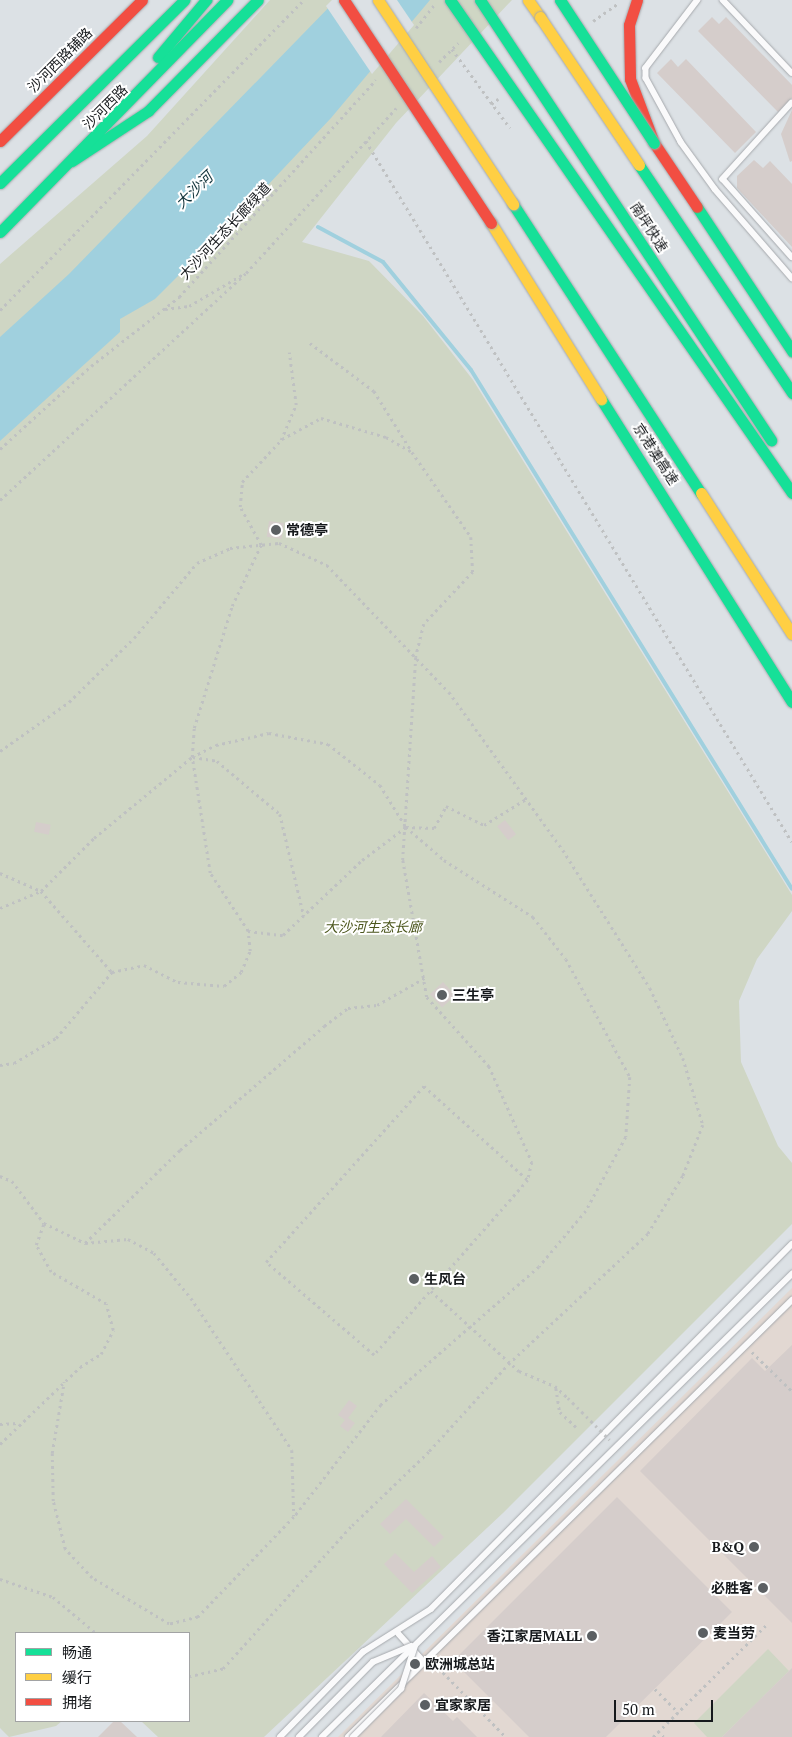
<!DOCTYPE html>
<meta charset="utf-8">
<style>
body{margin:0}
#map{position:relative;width:792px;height:1737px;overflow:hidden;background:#dce1e5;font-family:"PT Serif","Noto Sans SC",serif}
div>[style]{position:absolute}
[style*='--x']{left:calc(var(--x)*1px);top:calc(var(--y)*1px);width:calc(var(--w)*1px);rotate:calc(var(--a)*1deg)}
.commercial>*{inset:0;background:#e2d8d2}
.green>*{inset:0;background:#cfd6c4}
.water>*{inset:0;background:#a0d0de}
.pier>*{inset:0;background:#dce1e5}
.stream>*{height:4px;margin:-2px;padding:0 2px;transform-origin:2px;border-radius:2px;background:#a0d0de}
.building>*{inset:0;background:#d5cdcb;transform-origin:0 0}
.path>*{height:2.5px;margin-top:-1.25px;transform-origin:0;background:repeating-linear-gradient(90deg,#bfc1c2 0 2.5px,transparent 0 6.5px)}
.roads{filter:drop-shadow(0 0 1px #a6a9ad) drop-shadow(0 0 1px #a6a9ad)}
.lane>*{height:5.5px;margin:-2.75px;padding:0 2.75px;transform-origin:2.75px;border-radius:2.75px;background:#fafafb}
.fast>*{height:11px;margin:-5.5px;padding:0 5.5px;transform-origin:5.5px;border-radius:5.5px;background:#16e098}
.slow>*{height:11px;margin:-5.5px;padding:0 5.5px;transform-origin:5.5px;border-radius:5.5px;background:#ffcf43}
.jam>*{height:11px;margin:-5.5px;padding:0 5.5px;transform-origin:5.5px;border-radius:5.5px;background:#f24e42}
.path-bridge>*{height:2.5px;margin-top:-1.25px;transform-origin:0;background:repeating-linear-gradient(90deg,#bfc1c2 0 2.5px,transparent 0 6.5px)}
.bridges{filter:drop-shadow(0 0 1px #a6a9ad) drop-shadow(0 0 1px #a6a9ad)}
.lane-bridge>*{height:5.5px;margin:-2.75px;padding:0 2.75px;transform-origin:2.75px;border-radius:2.75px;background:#fafafb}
.fast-bridge>*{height:11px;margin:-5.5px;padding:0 5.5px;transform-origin:5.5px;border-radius:5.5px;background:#16e098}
.slow-bridge>*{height:11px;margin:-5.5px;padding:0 5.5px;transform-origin:5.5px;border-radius:5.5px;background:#ffcf43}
.jam-bridge>*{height:11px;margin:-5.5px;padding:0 5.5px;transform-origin:5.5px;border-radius:5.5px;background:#f24e42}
.dots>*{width:14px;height:14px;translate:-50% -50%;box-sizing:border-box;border:2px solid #fff;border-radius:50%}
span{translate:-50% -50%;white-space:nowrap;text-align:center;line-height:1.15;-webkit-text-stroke:4px #fff;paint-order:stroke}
.street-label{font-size:14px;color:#16191c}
.poi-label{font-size:14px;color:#16191c;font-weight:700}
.left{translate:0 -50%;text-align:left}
.right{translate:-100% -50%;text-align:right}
.park-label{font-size:14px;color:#4a551b;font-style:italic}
.water-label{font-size:15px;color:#10323a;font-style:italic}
.legend{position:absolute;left:15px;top:1632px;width:175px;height:90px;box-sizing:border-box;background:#fff;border:1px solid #a2a3a4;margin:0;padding:6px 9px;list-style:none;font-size:15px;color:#16191c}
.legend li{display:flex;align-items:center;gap:10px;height:25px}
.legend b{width:25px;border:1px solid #a2a3a4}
.scale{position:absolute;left:614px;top:1700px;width:99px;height:22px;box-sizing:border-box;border:2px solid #16191c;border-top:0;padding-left:6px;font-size:15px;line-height:18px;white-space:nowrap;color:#16191c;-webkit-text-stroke:4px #fff;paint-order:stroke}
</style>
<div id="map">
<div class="commercial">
<div style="clip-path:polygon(792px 1288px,792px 1737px,338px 1737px)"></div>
</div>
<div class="green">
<div style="clip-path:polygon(270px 0,512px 0,396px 123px,302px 242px,369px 261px,423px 316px,473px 380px,792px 895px,792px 911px,757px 959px,739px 1001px,741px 1062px,778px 1146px,792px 1163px,792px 1224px,503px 1513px,264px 1737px,158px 1737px,141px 1721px,189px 1721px,189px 1633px,16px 1633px,16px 1721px,62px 1721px,56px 1726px,9px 1737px,0 1728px,0 264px,147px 136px)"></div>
<div style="clip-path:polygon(768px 1649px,789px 1671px,722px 1737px,707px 1737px,694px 1723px)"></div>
</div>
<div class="water">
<div style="clip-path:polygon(336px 0,430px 0,331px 118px,248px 206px,155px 299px,120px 319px,120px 332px,0 441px,0 337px,69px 274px)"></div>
</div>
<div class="pier">
<div style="clip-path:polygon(332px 0,397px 0,414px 25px,372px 74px,326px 6px)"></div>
</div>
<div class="stream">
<div style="--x:318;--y:227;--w:74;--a:28.3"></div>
<div style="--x:383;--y:262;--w:139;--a:50.8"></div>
<div style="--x:471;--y:370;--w:610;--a:58.26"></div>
</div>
<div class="building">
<div style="clip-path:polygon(712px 17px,719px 24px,726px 17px,792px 85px,792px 98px,778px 112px,698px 31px)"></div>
<div style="clip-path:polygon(671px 59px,678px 67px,686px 59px,756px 132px,735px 153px,657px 73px)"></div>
<div style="clip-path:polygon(792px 110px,792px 161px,790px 162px,781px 134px)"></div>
<div style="clip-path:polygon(754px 160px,763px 168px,770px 161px,792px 184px,792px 247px,737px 188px,737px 176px)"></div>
<div style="left:269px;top:521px;width:15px;height:16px;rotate:8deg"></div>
<div style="left:505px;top:820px;width:18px;height:10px;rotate:52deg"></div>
<div style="left:36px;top:822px;width:15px;height:10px;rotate:11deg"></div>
<div style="left:443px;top:982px;width:18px;height:18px;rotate:47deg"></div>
<div style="clip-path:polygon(792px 1345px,792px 1623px,640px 1471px,752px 1358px,765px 1371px)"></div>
<div style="clip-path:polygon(349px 1400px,357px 1406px,348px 1418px,355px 1423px,348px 1432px,340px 1426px,345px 1420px,338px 1415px)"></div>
<div style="clip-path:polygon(617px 1497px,732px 1612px,606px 1737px,529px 1737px,453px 1661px)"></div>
<div style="clip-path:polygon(406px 1499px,444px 1537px,434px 1547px,406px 1519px,390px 1534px,380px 1524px)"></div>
<div style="clip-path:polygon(395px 1553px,414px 1572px,432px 1556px,441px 1567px,412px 1593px,384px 1564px)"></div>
<div style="clip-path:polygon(792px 1668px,792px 1737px,722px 1737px)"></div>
<div style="clip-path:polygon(424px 1693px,453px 1721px,457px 1717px,477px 1737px,381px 1737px)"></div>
<div style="clip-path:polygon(114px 1721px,120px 1721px,137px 1737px,98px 1737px)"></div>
</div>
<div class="path">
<div style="--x:593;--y:21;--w:29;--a:-35"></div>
<div style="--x:416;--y:28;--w:29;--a:-52"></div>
<div style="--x:452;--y:49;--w:98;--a:53.7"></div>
<div style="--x:439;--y:62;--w:27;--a:-45"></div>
<div style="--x:491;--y:104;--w:9;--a:-36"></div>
<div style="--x:366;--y:141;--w:820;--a:58.71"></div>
<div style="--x:165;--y:309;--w:24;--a:-7"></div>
<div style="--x:189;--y:306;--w:65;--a:-30.5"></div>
<div style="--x:0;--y:310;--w:434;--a:-45.6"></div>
<div style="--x:310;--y:343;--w:80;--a:36.9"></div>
<div style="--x:374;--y:391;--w:70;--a:57.9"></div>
<div style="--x:282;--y:439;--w:44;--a:-28.3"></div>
<div style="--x:321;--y:418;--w:68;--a:16.3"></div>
<div style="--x:386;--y:437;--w:30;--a:30"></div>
<div style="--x:412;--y:452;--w:103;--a:55.2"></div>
<div style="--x:471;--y:537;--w:35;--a:87"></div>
<div style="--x:473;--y:572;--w:71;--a:133.3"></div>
<div style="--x:424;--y:624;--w:34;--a:104"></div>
<div style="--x:416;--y:657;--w:203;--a:93.7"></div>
<div style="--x:403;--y:860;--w:139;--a:80.1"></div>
<div style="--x:427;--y:997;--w:93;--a:48.1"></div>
<div style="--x:489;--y:1066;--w:105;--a:65.9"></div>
<div style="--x:532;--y:1162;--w:18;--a:103"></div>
<div style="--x:0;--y:449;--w:123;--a:-42.4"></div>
<div style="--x:91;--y:366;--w:112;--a:-38.1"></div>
<div style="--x:179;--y:297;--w:293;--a:-47.8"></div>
<div style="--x:0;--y:500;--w:335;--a:-42.7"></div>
<div style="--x:246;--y:273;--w:223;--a:-47.7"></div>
<div style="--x:0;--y:751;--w:85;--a:-35.4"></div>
<div style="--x:69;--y:702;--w:91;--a:-44.6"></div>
<div style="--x:134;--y:638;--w:98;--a:-50"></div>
<div style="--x:197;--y:563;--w:36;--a:-24"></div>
<div style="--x:230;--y:548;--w:49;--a:-5.8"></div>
<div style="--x:279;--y:543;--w:53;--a:24.6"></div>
<div style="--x:327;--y:565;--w:176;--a:46.2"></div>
<div style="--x:449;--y:692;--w:195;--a:54.2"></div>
<div style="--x:563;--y:850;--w:163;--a:57.8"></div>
<div style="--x:650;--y:988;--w:77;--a:64.8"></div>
<div style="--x:683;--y:1058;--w:70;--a:73.4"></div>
<div style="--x:703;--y:1125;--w:55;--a:111.4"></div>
<div style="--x:683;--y:1176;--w:68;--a:121.1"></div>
<div style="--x:648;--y:1234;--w:189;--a:136.9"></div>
<div style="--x:510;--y:1363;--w:120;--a:132.3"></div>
<div style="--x:429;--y:1452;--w:108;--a:136.1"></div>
<div style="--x:351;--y:1527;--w:191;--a:132"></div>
<div style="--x:223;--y:1669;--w:35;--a:167"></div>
<div style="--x:193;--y:757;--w:24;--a:9"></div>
<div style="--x:217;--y:761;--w:82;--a:40.1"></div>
<div style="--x:280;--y:814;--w:105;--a:76.8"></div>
<div style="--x:0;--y:873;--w:45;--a:23.7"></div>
<div style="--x:41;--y:891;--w:108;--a:48.8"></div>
<div style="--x:0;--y:908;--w:44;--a:-22.5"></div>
<div style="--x:41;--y:891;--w:75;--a:-45"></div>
<div style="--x:94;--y:838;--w:127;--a:-39.6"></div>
<div style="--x:192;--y:757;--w:27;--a:-27"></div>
<div style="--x:216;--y:745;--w:54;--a:-12.8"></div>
<div style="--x:269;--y:733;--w:60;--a:10.6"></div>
<div style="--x:328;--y:744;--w:66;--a:38.3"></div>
<div style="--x:380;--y:785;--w:49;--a:58.2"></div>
<div style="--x:406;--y:827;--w:50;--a:41"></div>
<div style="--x:444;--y:860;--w:106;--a:32.6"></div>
<div style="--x:533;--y:917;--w:53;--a:51.8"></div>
<div style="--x:566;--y:959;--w:134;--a:61.5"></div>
<div style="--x:630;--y:1077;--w:60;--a:93.8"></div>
<div style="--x:626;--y:1137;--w:84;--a:118.4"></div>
<div style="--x:586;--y:1211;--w:73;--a:130"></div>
<div style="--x:539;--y:1267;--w:210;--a:138.9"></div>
<div style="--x:381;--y:1405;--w:142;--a:127.8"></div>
<div style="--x:294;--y:1517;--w:139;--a:133.8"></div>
<div style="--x:198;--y:1617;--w:30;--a:166"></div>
<div style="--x:169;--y:1624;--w:90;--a:-149.1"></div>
<div style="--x:92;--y:1578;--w:40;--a:-133"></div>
<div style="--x:65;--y:1549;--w:49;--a:-104"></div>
<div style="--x:53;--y:1501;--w:48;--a:-91.2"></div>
<div style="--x:52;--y:1453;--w:72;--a:-80.4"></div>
<div style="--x:248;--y:931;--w:35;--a:7"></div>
<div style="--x:283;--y:935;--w:109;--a:-43.5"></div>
<div style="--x:362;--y:860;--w:55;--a:-36.9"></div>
<div style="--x:406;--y:827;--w:28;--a:2"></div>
<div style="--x:434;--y:828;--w:25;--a:-61"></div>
<div style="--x:446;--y:806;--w:42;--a:26.6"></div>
<div style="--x:484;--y:825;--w:49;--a:-31.8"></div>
<div style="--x:0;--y:1065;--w:14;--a:-8"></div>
<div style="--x:14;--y:1063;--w:49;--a:-30.8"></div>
<div style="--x:56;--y:1038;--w:87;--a:-49.7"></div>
<div style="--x:112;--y:972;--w:33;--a:-12"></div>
<div style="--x:144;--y:965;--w:38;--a:27"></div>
<div style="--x:178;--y:982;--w:46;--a:5"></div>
<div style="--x:224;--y:986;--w:22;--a:-39"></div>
<div style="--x:241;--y:972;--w:23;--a:-67"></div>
<div style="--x:250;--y:951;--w:20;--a:-96"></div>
<div style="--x:248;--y:931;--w:69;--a:-123.2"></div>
<div style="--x:210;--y:873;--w:117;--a:-98.8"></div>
<div style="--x:192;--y:757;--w:29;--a:-86"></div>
<div style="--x:194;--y:728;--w:128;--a:-72.7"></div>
<div style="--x:232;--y:606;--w:68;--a:-64.6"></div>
<div style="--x:261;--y:545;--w:43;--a:-118.9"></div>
<div style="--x:240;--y:507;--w:25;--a:-85"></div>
<div style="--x:242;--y:482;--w:57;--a:-47.1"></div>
<div style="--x:281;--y:440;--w:38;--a:-67"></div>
<div style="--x:296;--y:405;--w:53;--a:-97.5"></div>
<div style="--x:424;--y:1086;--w:140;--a:42.1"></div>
<div style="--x:528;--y:1180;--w:233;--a:131.3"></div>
<div style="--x:374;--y:1355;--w:143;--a:-139.3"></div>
<div style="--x:266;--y:1262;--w:237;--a:-48.1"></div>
<div style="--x:0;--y:1176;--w:13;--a:23"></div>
<div style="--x:12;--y:1181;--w:53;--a:52.7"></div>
<div style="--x:44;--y:1223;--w:46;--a:26"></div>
<div style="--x:85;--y:1243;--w:43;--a:-5.3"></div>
<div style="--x:128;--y:1239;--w:30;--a:28"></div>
<div style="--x:154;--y:1253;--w:58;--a:50.6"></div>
<div style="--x:191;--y:1298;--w:182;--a:56.4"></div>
<div style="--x:292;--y:1450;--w:66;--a:88.3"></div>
<div style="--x:85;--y:1243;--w:133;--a:-44.4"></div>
<div style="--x:180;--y:1150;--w:190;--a:-40.7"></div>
<div style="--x:324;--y:1026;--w:30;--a:-37"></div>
<div style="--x:348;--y:1008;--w:29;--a:-6"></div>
<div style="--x:377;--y:1005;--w:56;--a:-29.7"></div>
<div style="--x:431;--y:1291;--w:119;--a:42.3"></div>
<div style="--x:519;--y:1371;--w:39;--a:23"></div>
<div style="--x:555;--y:1386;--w:18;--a:43"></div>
<div style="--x:752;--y:1352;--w:56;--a:44.3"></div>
<div style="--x:556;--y:1388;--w:24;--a:81"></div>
<div style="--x:560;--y:1412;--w:22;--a:43"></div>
<div style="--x:0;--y:1424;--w:18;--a:-3"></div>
<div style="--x:0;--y:1444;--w:111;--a:-43.9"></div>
<div style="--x:80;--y:1367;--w:25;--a:-32"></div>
<div style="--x:101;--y:1354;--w:27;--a:-63"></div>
<div style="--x:113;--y:1330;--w:27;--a:-105"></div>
<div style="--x:106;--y:1304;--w:64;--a:-149.8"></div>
<div style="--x:51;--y:1272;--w:31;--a:-119"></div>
<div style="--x:36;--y:1245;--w:23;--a:-70"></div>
<div style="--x:0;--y:1579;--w:56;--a:18.8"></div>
<div style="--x:53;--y:1597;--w:56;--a:39.9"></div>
<div style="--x:434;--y:1663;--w:103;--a:45.8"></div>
<div style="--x:655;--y:1689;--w:33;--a:45"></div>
<div style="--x:658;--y:1731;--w:8;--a:45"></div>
<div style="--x:653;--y:1737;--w:162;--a:-44.7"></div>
</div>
<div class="roads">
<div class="lane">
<div style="--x:698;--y:0;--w:86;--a:127.4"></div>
<div style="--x:646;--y:68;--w:10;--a:90"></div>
<div style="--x:646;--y:78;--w:73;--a:61.3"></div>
<div style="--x:681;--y:142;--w:58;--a:54.1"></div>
<div style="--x:715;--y:189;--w:118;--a:49.1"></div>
<div style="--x:723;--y:0;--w:100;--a:46.6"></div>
<div style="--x:792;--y:103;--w:103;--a:132.2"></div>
<div style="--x:723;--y:179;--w:104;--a:48.5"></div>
<div style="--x:399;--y:1634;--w:38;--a:48"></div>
<div style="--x:280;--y:1737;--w:119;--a:-45.7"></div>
<div style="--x:363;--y:1652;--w:80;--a:-32.3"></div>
<div style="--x:431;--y:1609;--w:513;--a:-45.32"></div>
<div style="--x:348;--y:1737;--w:623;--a:-44.54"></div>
</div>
<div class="fast">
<div style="--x:158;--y:57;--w:75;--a:-49.9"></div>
<div style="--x:72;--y:161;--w:91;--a:-33.3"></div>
<div style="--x:148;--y:111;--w:156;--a:-45.3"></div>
<div style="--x:0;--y:183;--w:260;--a:-44.8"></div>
<div style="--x:513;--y:204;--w:345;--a:57"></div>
<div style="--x:697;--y:207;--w:173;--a:56.6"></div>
<div style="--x:0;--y:232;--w:325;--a:-45.6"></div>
<div style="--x:601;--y:399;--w:358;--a:57.8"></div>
</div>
<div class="slow">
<div style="--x:528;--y:0;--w:21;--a:55"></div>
<div style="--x:491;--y:223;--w:208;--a:58"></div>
<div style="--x:701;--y:493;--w:168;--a:57.2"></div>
</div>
<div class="jam">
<div style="--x:637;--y:0;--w:26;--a:108"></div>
<div style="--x:629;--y:25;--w:54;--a:88.9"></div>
<div style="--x:630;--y:79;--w:68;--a:69.4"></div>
<div style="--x:654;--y:143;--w:77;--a:56.1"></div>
<div style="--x:0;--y:141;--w:200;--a:-44.8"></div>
</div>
</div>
<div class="path-bridge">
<div style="--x:568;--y:1398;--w:59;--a:45"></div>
</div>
<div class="bridges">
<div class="lane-bridge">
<div style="--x:299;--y:1737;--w:105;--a:-45.4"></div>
<div style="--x:373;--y:1662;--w:41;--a:-22.8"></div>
<div style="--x:322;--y:1737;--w:660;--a:-44.57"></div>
<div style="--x:353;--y:1737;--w:68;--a:-45"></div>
<div style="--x:401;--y:1689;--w:45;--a:-72"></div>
</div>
<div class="fast-bridge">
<div style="--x:450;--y:0;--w:600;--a:55.25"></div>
<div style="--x:480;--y:0;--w:528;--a:56.52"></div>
<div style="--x:560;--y:0;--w:171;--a:56.7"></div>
<div style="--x:639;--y:165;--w:275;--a:56.1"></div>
</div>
<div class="slow-bridge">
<div style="--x:378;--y:0;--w:245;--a:56.5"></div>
<div style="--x:540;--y:17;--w:178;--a:56.2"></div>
</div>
<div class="jam-bridge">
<div style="--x:344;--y:0;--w:267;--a:56.6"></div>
</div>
</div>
<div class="dots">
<div style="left:276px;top:530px;background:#5b5f62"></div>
<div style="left:442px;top:995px;background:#5b5f62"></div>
<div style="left:414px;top:1279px;background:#5b5f62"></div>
<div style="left:754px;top:1547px;background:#5b5f62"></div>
<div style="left:763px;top:1588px;background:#5b5f62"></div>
<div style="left:703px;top:1633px;background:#5b5f62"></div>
<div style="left:592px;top:1636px;background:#5b5f62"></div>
<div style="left:415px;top:1664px;background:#5b5f62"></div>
<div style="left:425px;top:1705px;background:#5b5f62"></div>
</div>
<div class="street-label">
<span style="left:60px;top:60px;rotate:-45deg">沙河西路辅路</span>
<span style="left:105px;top:107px;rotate:-45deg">沙河西路</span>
<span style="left:649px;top:227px;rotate:57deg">南坪快速</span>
<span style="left:225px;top:231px;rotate:-47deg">大沙河生态长廊绿道</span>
<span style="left:656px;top:454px;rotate:57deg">京港澳高速</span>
</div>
<div class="poi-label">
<span class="left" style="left:286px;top:530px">常德亭</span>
<span class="left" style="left:452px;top:995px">三生亭</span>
<span class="left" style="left:424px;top:1279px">生风台</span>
<span class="right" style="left:744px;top:1547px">B&amp;Q</span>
<span class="right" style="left:753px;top:1588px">必胜客</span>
<span class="left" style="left:713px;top:1633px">麦当劳</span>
<span class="right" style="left:582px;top:1636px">香江家居MALL</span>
<span class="left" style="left:425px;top:1664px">欧洲城总站</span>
<span class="left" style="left:435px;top:1705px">宜家家居</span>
</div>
<div class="park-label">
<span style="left:373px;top:927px">大沙河生态长廊</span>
</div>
<div class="water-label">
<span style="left:194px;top:190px;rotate:-44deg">大沙河</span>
</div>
<ul class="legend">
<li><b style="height:6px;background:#16e098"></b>畅通</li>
<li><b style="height:6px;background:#ffcf43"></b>缓行</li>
<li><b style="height:6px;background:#f24e42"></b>拥堵</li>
</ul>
<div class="scale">50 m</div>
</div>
